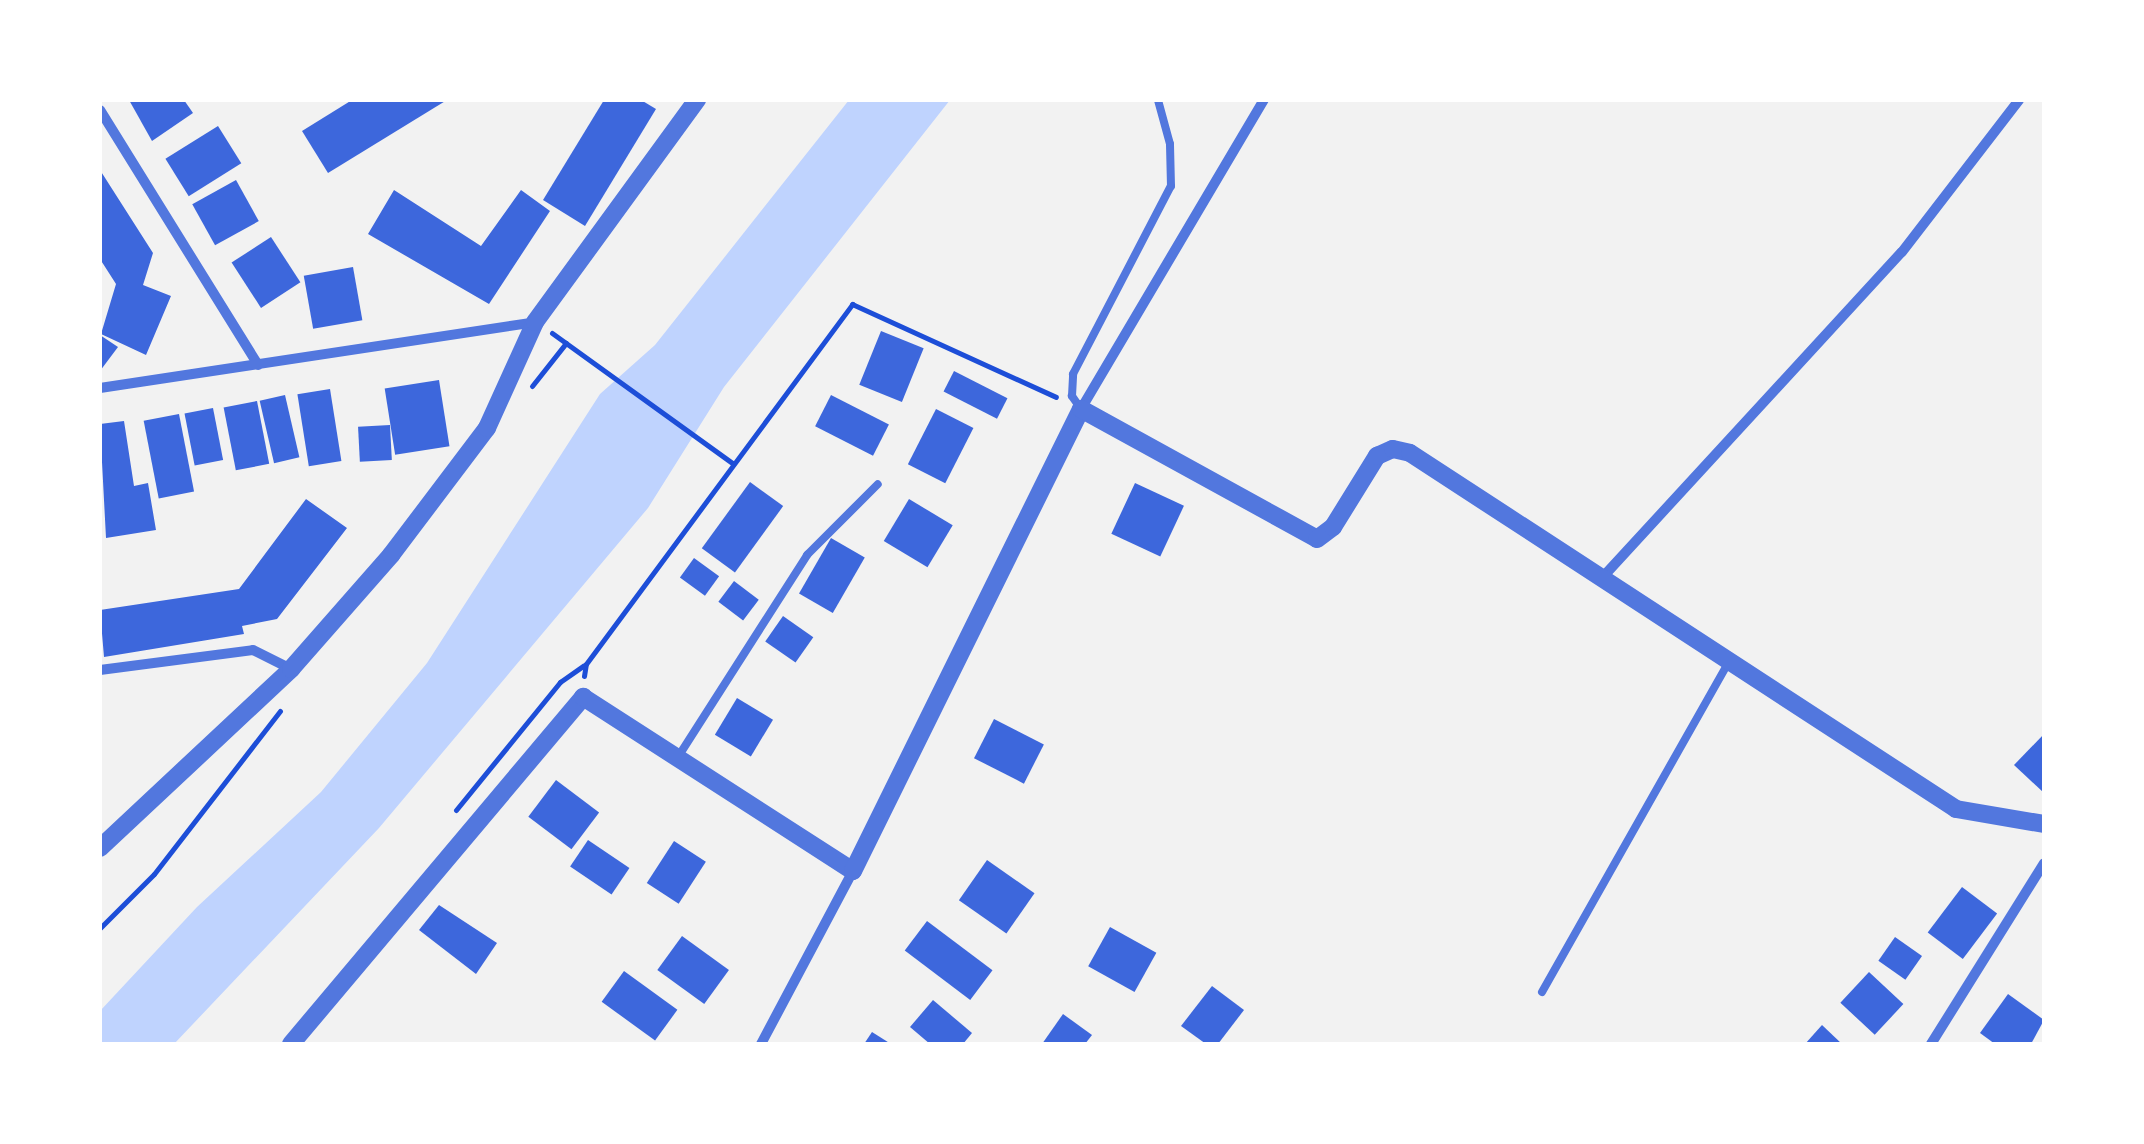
<!DOCTYPE html>
<style>
body{margin:0}
#map{position:relative;width:2144px;height:1144px;overflow:hidden;background:#f2f2f2;font-family:"IBM Plex Sans",sans-serif}
div>[style]{position:absolute}
[style*='--x']{left:calc(var(--x)*1px);top:calc(var(--y)*1px);width:calc(var(--w)*1px);rotate:calc(var(--a)*1deg)}
.water>*{inset:0;background:#bfd3fe}
.building>*{inset:0;background:#3d67dc;transform-origin:0 0}
.path>*{height:5px;margin:-2.5px;padding:0 2.5px;transform-origin:2.5px;border-radius:2.5px;background:#1d4ed8}
.service>*{height:8px;margin:-4px;padding:0 4px;transform-origin:4px;border-radius:4px;background:#5277de}
.minor>*{height:10px;margin:-5px;padding:0 5px;transform-origin:5px;border-radius:5px;background:#5277de}
.tertiary>*{height:18px;margin:-9px;padding:0 9px;transform-origin:9px;border-radius:9px;background:#5277de}
span{translate:-50% -50%;white-space:nowrap;text-align:center;line-height:1.15;-webkit-text-stroke:10px #fff;paint-order:stroke}
.frame{position:absolute;inset:0;border:102px solid #fff;pointer-events:none}
</style>
<div id="map">
<div class="water">
<div style="clip-path:polygon(849px 100px,950px 100px,724px 387px,648px 508px,379px 828px,174px 1044px,100px 1044px,100px 1011px,197px 907px,321px 792px,427px 663px,600px 394px,655px 345px)"></div>
</div>
<div class="building">
<div style="clip-path:polygon(129px 100px,184px 100px,193px 113px,152px 141px)"></div>
<div style="clip-path:polygon(352px 100px,447px 100px,328px 173px,302px 131px)"></div>
<div style="clip-path:polygon(604px 100px,641px 100px,656px 109px,585px 226px,543px 200px)"></div>
<div style="left:218px;top:126px;width:44px;height:62px;rotate:58deg"></div>
<div style="clip-path:polygon(100px 170px,153px 253px,143px 285px,171px 296px,146px 355px,101px 334px,116px 284px,100px 259px)"></div>
<div style="left:236px;top:180px;width:47px;height:50px;rotate:61deg"></div>
<div style="clip-path:polygon(394px 190px,481px 246px,521px 190px,550px 211px,489px 304px,368px 234px)"></div>
<div style="left:271px;top:237px;width:54px;height:47px;rotate:57deg"></div>
<div style="left:353px;top:267px;width:54px;height:50px;rotate:80deg"></div>
<div style="left:881px;top:331px;width:46px;height:58px;rotate:22deg"></div>
<div style="clip-path:polygon(100px 335px,118px 347px,100px 371px)"></div>
<div style="left:954px;top:371px;width:60px;height:23px;rotate:27deg"></div>
<div style="left:439px;top:380px;width:67px;height:55px;rotate:81deg"></div>
<div style="left:330px;top:389px;width:73px;height:33px;rotate:81deg"></div>
<div style="left:285px;top:395px;width:64px;height:26px;rotate:77deg"></div>
<div style="left:831px;top:395px;width:65px;height:35px;rotate:27deg"></div>
<div style="left:257px;top:401px;width:64px;height:34px;rotate:79deg"></div>
<div style="left:213px;top:408px;width:53px;height:29px;rotate:79deg"></div>
<div style="left:936px;top:409px;width:42px;height:62px;rotate:27deg"></div>
<div style="left:179px;top:414px;width:79px;height:36px;rotate:79deg"></div>
<div style="clip-path:polygon(124px 421px,134px 486px,148px 483px,156px 530px,106px 538px,100px 424px)"></div>
<div style="left:390px;top:425px;width:35px;height:32px;rotate:87deg"></div>
<div style="left:750px;top:482px;width:41px;height:82px;rotate:36deg"></div>
<div style="left:1135px;top:483px;width:54px;height:56px;rotate:25deg"></div>
<div style="clip-path:polygon(306px 499px,347px 528px,277px 619px,242px 626px,244px 634px,104px 657px,100px 610px,239px 589px)"></div>
<div style="left:909px;top:499px;width:51px;height:49px;rotate:31deg"></div>
<div style="left:831px;top:538px;width:39px;height:64px;rotate:30deg"></div>
<div style="left:694px;top:558px;width:31px;height:24px;rotate:36deg"></div>
<div style="left:734px;top:581px;width:31px;height:26px;rotate:37deg"></div>
<div style="left:783px;top:616px;width:37px;height:31px;rotate:35deg"></div>
<div style="left:737px;top:698px;width:42px;height:43px;rotate:31deg"></div>
<div style="left:994px;top:719px;width:56px;height:44px;rotate:27deg"></div>
<div style="clip-path:polygon(2044px 734px,2044px 793px,2014px 765px)"></div>
<div style="left:556px;top:780px;width:54px;height:46px;rotate:37deg"></div>
<div style="left:588px;top:840px;width:50px;height:32px;rotate:34deg"></div>
<div style="left:674px;top:841px;width:38px;height:50px;rotate:33deg"></div>
<div style="left:987px;top:860px;width:58px;height:49px;rotate:35deg"></div>
<div style="left:1962px;top:887px;width:44px;height:57px;rotate:37deg"></div>
<div style="clip-path:polygon(439px 905px,497px 943px,476px 974px,419px 930px)"></div>
<div style="left:927px;top:921px;width:82px;height:37px;rotate:37deg"></div>
<div style="left:1110px;top:927px;width:53px;height:45px;rotate:29deg"></div>
<div style="left:682px;top:936px;width:58px;height:42px;rotate:36deg"></div>
<div style="left:1895px;top:937px;width:33px;height:29px;rotate:35deg"></div>
<div style="left:624px;top:971px;width:66px;height:38px;rotate:36deg"></div>
<div style="left:1869px;top:972px;width:47px;height:42px;rotate:43deg"></div>
<div style="clip-path:polygon(1212px 986px,1244px 1010px,1218px 1044px,1206px 1044px,1181px 1026px)"></div>
<div style="clip-path:polygon(2008px 994px,2044px 1020px,2031px 1044px,1995px 1044px,1980px 1033px)"></div>
<div style="clip-path:polygon(933px 1000px,972px 1033px,963px 1044px,930px 1044px,910px 1027px)"></div>
<div style="clip-path:polygon(1063px 1014px,1092px 1035px,1085px 1044px,1042px 1044px)"></div>
<div style="clip-path:polygon(1822px 1025px,1842px 1044px,1805px 1044px)"></div>
<div style="clip-path:polygon(872px 1032px,891px 1044px,864px 1044px)"></div>
</div>
<div class="path">
<div style="--x:552;--y:333;--w:222;--a:35.8"></div>
<div style="--x:532;--y:386;--w:55;--a:-51.7"></div>
<div style="--x:584;--y:676;--w:12;--a:-81"></div>
<div style="--x:586;--y:664;--w:448;--a:-53.5"></div>
<div style="--x:852;--y:304;--w:224;--a:24.5"></div>
<div style="--x:456;--y:810;--w:165;--a:-50.9"></div>
<div style="--x:560;--y:682;--w:29;--a:-35"></div>
<div style="--x:100;--y:928;--w:76;--a:-45"></div>
<div style="--x:154;--y:874;--w:206;--a:-52.3"></div>
</div>
<div class="service">
<div style="--x:1081;--y:409;--w:16;--a:-125"></div>
<div style="--x:1072;--y:396;--w:22;--a:-87"></div>
<div style="--x:1073;--y:374;--w:212;--a:-62.5"></div>
<div style="--x:1171;--y:186;--w:42;--a:-91.4"></div>
<div style="--x:1170;--y:144;--w:46;--a:-105.3"></div>
<div style="--x:678;--y:757;--w:240;--a:-57.4"></div>
<div style="--x:807;--y:555;--w:100;--a:-45"></div>
<div style="--x:1542;--y:992;--w:379;--a:-60.5"></div>
</div>
<div class="minor">
<div style="--x:100;--y:110;--w:300;--a:58.2"></div>
<div style="--x:100;--y:388;--w:439;--a:-8.6"></div>
<div style="--x:1081;--y:409;--w:359;--a:-59.4"></div>
<div style="--x:1601;--y:579;--w:444;--a:-47.4"></div>
<div style="--x:1902;--y:252;--w:192;--a:-52.4"></div>
<div style="--x:100;--y:670;--w:154;--a:-7.4"></div>
<div style="--x:253;--y:650;--w:42;--a:26.6"></div>
<div style="--x:761;--y:1044;--w:196;--a:-62"></div>
<div style="--x:1931;--y:1044;--w:213;--a:-58"></div>
</div>
<div class="tertiary">
<div style="--x:100;--y:848;--w:262;--a:-43.1"></div>
<div style="--x:291;--y:669;--w:152;--a:-48.7"></div>
<div style="--x:391;--y:555;--w:159;--a:-52.9"></div>
<div style="--x:487;--y:428;--w:116;--a:-65.6"></div>
<div style="--x:535;--y:322;--w:275;--a:-53.9"></div>
<div style="--x:291;--y:1044;--w:454;--a:-49.9"></div>
<div style="--x:583;--y:697;--w:321;--a:32.8"></div>
<div style="--x:853;--y:871;--w:515;--a:-63.73"></div>
<div style="--x:1081;--y:409;--w:269;--a:28.8"></div>
<div style="--x:1317;--y:539;--w:20;--a:-37"></div>
<div style="--x:1333;--y:527;--w:84;--a:-58.2"></div>
<div style="--x:1377;--y:456;--w:17;--a:-24"></div>
<div style="--x:1393;--y:449;--w:17;--a:13"></div>
<div style="--x:1410;--y:453;--w:652;--a:33.1"></div>
<div style="--x:1956;--y:809;--w:89;--a:9.7"></div>
</div>
<div class="frame"></div>
</div>
